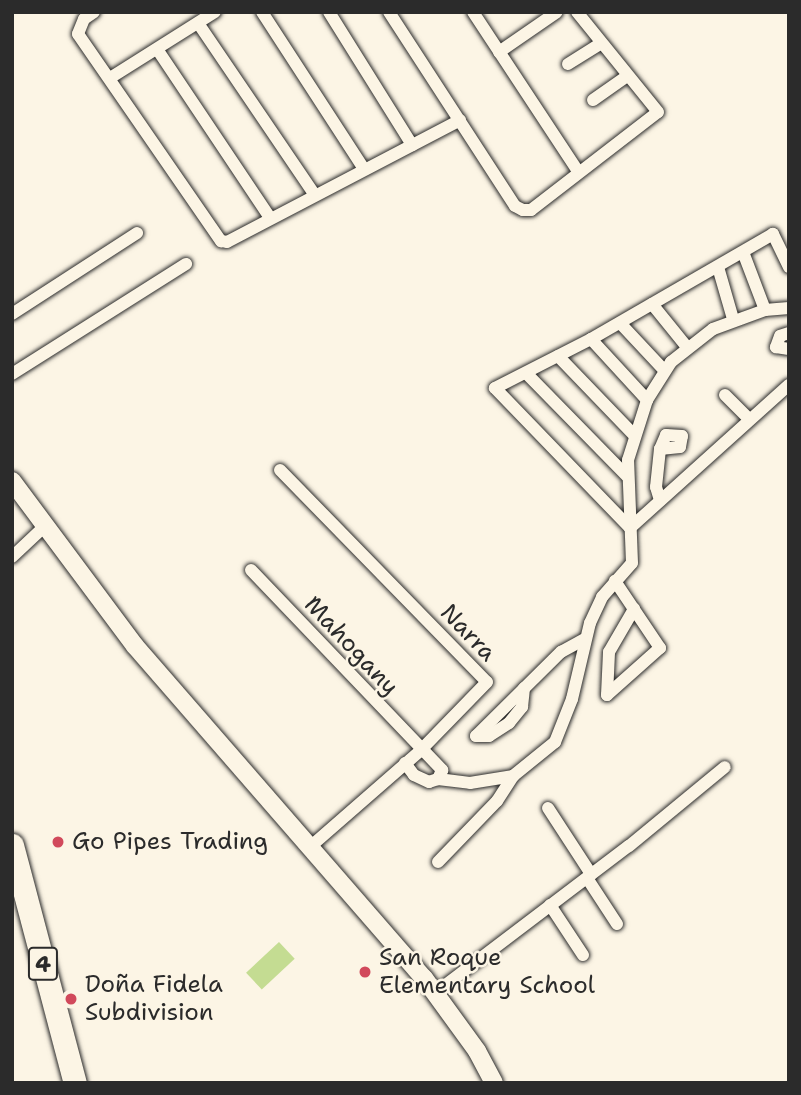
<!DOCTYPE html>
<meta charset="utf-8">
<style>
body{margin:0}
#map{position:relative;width:801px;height:1095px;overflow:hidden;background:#fcf5e5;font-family:"Shantell Sans",sans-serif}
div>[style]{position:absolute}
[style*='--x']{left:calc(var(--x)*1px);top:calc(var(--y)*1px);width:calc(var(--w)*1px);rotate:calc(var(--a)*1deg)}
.green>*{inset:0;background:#c4dc92;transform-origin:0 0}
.roads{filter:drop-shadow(0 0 2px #2b2b2b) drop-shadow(0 0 2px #2b2b2b)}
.street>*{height:12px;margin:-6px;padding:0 6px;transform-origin:6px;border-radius:6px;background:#fcf5e5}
.secondary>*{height:18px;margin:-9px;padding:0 9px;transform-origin:9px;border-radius:9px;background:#fcf5e5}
.highway>*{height:23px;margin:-11.5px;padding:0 11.5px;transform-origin:11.5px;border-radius:11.5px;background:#fcf5e5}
.dots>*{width:19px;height:19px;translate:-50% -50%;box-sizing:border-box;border:4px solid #fcf5e5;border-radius:50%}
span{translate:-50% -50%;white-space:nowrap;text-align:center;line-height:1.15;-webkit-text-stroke:5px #fcf5e5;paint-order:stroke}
.shield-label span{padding:2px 5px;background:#fcf5e5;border:2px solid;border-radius:5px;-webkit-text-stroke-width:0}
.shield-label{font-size:23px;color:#2b2b2b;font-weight:700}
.street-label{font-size:24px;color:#2b2b2b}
.poi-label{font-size:24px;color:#2b2b2b}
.left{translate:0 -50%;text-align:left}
.frame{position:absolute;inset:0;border:14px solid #2b2b2b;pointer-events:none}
</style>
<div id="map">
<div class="green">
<div style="left:279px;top:942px;width:23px;height:45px;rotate:47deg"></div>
</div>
<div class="roads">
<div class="street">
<div style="--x:94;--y:12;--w:12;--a:145"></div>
<div style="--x:84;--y:19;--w:16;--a:112"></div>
<div style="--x:78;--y:34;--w:252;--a:55.4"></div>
<div style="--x:221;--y:241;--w:6;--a:9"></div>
<div style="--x:227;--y:242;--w:263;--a:-27.6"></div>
<div style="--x:262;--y:12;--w:187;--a:57"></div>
<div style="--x:329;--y:12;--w:157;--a:58"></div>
<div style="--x:389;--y:12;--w:231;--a:57"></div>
<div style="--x:515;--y:206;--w:9;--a:27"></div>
<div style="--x:523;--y:210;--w:8;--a:0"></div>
<div style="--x:531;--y:210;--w:160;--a:-37.7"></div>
<div style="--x:658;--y:112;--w:129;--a:-129"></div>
<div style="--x:473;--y:12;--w:191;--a:56.6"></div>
<div style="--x:198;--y:23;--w:208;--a:55.8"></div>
<div style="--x:157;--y:49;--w:203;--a:56.2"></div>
<div style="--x:499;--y:52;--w:70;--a:-34.6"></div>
<div style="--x:568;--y:64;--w:36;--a:-32"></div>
<div style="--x:110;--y:78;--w:124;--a:-32.2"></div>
<div style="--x:593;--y:100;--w:42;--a:-35.2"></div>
<div style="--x:743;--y:252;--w:62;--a:69.2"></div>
<div style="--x:718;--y:267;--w:54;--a:73.9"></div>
<div style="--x:789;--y:267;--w:37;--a:-116"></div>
<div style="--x:773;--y:234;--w:210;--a:150"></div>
<div style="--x:591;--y:339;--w:108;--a:153"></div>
<div style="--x:495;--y:388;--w:194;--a:46"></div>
<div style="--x:630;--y:528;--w:214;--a:-42"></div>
<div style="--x:652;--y:304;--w:55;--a:50.9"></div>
<div style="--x:12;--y:314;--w:149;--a:-32.9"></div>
<div style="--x:620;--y:323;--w:64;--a:46.9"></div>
<div style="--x:789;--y:333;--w:9;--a:162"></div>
<div style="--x:780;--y:336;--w:12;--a:110"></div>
<div style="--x:776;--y:347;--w:13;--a:9"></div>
<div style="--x:591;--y:339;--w:83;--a:47.4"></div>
<div style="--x:558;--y:356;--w:110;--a:46.1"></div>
<div style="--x:526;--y:373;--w:144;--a:45.6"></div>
<div style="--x:12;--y:374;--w:206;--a:-32.3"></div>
<div style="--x:725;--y:395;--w:34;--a:45"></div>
<div style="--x:660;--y:449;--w:20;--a:-6"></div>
<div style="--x:680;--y:447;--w:11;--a:-80"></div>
<div style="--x:682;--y:436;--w:16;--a:-176"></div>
<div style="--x:666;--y:435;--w:15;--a:113"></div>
<div style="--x:660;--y:449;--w:38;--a:96"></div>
<div style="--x:656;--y:487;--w:14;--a:73"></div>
<div style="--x:280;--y:470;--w:296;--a:45.7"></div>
<div style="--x:487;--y:682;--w:96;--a:134.2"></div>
<div style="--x:420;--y:751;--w:146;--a:138.9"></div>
<div style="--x:12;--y:557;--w:45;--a:-43.2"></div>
<div style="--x:251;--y:570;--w:277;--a:46.3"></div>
<div style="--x:442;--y:770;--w:10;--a:114"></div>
<div style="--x:438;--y:779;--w:9;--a:162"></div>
<div style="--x:429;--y:782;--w:17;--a:-155"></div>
<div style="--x:414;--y:775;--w:15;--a:-127"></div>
<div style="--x:607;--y:695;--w:71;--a:-41.6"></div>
<div style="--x:660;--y:648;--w:81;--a:-123.9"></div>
<div style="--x:607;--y:695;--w:43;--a:-87.3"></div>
<div style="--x:609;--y:652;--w:50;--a:-59.8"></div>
<div style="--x:476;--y:736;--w:120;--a:-44.7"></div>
<div style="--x:561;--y:652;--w:26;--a:-29"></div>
<div style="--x:476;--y:736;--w:13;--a:0"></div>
<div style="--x:489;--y:736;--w:24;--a:-33"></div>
<div style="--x:509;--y:723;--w:21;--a:-51"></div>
<div style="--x:522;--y:707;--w:19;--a:-84"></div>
<div style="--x:438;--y:779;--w:32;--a:7"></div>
<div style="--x:470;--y:783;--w:44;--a:-9.2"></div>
<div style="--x:513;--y:776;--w:54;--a:-39"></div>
<div style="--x:555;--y:742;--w:46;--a:-68.4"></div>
<div style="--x:572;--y:699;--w:78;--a:-76.7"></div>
<div style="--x:590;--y:623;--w:29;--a:-65"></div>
<div style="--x:602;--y:597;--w:45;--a:-48.6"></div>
<div style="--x:632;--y:563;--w:103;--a:-92.2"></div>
<div style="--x:628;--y:460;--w:63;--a:-72.4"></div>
<div style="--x:647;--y:400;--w:45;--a:-57.7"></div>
<div style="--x:671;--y:362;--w:53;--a:-38.2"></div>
<div style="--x:713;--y:329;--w:55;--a:-20.1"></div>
<div style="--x:765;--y:310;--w:24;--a:-5"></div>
<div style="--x:548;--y:808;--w:79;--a:56.9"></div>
<div style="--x:438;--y:862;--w:85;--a:-46"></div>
<div style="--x:497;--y:801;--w:30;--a:-57"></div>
<div style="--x:587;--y:878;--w:55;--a:56.9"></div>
<div style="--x:550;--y:905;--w:60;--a:56.6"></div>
<div style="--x:435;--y:993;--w:243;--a:-37.2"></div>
<div style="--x:629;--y:846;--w:124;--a:-39.5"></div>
</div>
<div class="secondary">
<div style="--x:12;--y:481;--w:206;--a:53.3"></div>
<div style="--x:135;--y:646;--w:440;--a:49"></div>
<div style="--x:424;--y:978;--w:90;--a:54"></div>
<div style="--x:477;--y:1051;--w:36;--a:62"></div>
</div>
<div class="highway">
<div style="--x:12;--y:845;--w:246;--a:75.2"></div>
</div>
</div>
<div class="dots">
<div style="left:58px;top:842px;background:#d1495b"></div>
<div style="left:365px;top:972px;background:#d1495b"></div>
<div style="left:71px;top:999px;background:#d1495b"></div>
</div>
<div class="shield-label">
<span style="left:43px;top:964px">4</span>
</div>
<div class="street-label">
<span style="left:468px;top:633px;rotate:46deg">Narra</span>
<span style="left:351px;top:646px;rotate:47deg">Mahogany</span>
</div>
<div class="poi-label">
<span class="left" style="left:72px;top:842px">Go Pipes Trading</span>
<span class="left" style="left:379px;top:972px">San Roque<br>Elementary School</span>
<span class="left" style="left:85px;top:999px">Doña Fidela<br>Subdivision</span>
</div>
<div class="frame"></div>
</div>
